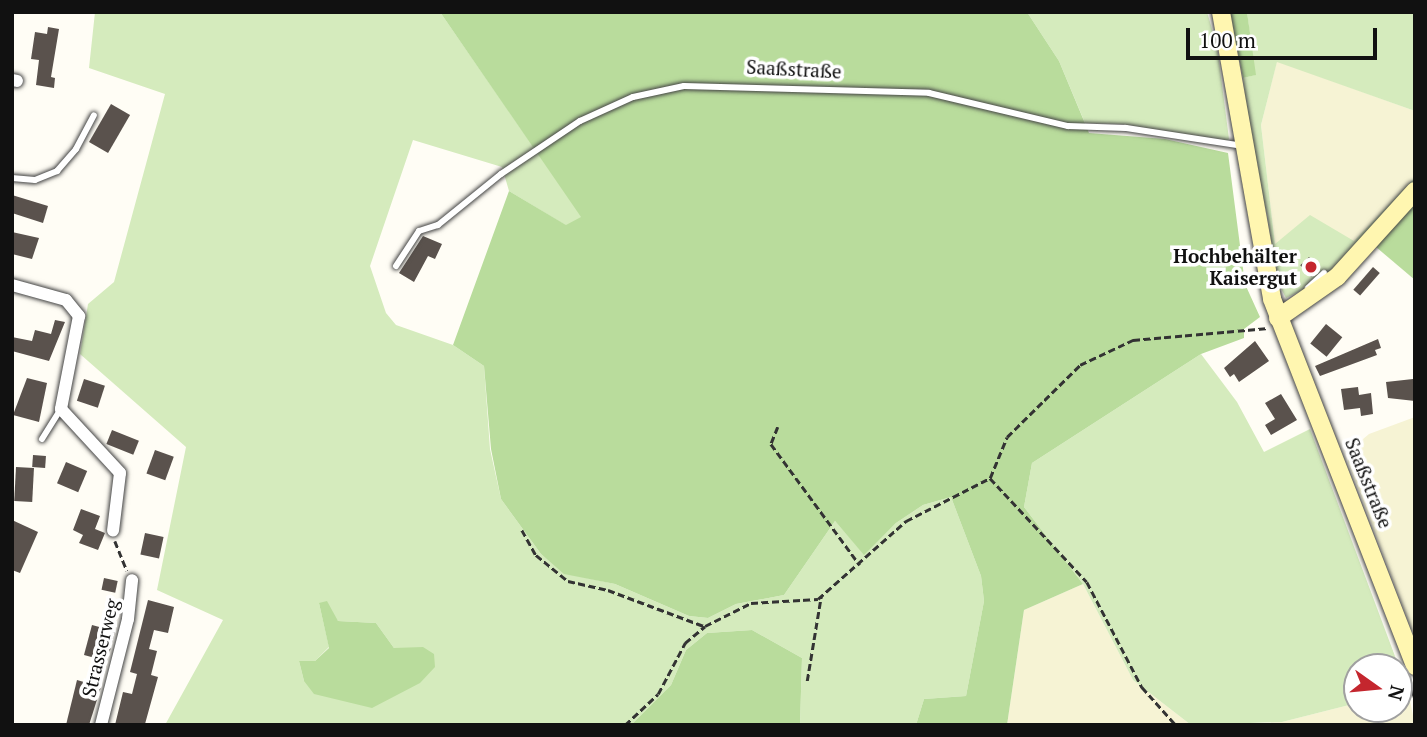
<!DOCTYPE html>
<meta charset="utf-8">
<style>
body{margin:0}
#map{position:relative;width:1427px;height:737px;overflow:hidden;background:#fffdf5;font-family:"PT Serif",serif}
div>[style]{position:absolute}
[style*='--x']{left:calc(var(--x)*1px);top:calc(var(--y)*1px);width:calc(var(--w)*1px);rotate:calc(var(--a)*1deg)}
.farmland>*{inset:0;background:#f6f3d4}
.green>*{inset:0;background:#d5ebbd}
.forest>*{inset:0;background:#b9dc9c}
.building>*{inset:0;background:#5a524d;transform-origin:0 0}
.path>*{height:2.5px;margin-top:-1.25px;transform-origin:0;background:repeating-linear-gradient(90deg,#333 0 7px,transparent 0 10.5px)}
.roads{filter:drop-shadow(0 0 2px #444) drop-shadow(0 0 2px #444)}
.lane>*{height:6px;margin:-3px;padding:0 3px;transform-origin:3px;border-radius:3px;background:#fff}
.street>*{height:12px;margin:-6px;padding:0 6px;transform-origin:6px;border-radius:6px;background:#fff}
.secondary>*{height:18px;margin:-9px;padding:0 9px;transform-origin:9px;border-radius:9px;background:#fff6b0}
.dots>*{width:19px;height:19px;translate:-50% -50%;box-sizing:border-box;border:4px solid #fff;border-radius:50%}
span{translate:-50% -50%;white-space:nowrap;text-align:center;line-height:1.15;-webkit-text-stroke:7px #fff;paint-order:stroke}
.street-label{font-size:19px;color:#111}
.poi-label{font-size:19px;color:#111;font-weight:700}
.right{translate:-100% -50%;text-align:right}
.frame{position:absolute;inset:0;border:14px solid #111;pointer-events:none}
.north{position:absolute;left:1343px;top:653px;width:70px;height:70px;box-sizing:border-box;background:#fff;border:2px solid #a0a0a0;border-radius:50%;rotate:105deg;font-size:19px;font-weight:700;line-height:28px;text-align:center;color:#111}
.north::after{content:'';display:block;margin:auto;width:24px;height:32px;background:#c4262e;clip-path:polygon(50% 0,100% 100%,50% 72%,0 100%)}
.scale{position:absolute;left:1186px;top:28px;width:191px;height:32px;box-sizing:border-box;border:4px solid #111;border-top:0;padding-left:9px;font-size:21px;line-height:24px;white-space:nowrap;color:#111;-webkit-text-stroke:5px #fff;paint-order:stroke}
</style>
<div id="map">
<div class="farmland">
<div style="clip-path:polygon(1277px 61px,1415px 111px,1415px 177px,1354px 242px,1275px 245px,1261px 125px)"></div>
<div style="clip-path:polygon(1415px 417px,1415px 638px,1348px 462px,1350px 450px,1369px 434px)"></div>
<div style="clip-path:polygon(1083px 584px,1133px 680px,1191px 725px,1007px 725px,1024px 610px)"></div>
<div style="clip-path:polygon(1408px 691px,1415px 725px,1222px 725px,1282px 722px,1357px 703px,1357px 709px,1399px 709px,1399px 693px)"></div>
</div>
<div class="green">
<div style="clip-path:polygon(evenodd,95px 12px,440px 12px,582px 217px,567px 226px,509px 191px,502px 167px,413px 140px,370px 266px,386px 313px,396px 325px,453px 345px,484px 366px,490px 449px,501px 499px,541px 554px,564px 573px,615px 584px,689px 616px,708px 618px,736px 604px,784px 595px,835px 521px,864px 554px,896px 523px,923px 505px,951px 497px,981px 576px,984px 601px,966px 696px,924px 699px,916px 725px,800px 725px,802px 658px,752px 630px,707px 633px,686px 650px,671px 685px,631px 725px,165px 725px,223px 620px,157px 590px,186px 447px,80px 354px,88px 304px,114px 282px,165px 94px,89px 68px,95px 12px,319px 603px,338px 621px,376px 623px,394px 648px,304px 681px,299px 661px,315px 661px,329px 647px,319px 603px)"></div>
<div style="clip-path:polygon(1027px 12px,1207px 12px,1217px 46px,1229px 139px,1225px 143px,1122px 124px,1085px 123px,1059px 61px)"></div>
<div style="clip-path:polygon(1247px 12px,1415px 12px,1415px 111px,1277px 62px,1261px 125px,1275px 244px,1310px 215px,1354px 241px,1415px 177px,1415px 184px,1333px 275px,1286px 298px,1277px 281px,1267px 213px,1254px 175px,1243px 78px,1255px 75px)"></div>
<div style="clip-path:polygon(1201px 354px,1237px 402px,1264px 452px,1310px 429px,1408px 691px,1399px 693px,1399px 667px,1357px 667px,1357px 703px,1282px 722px,1191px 725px,1133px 680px,1083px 584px,1024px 507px,1032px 463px)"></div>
</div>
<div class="forest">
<div style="clip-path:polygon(440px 12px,1027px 12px,1059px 61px,1089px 133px,1165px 139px,1228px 153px,1245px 284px,1260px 317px,1244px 329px,1244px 338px,1201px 354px,1032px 463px,1024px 507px,1083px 584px,1024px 610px,1007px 725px,916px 725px,924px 699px,966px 696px,984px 601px,981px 576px,951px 497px,923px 505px,896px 523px,864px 555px,835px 521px,784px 595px,736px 604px,708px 618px,689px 616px,615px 584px,564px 574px,541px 554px,501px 499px,491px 449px,484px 366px,453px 345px,509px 191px,566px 225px,581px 217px)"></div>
<div style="clip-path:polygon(1230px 12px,1247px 12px,1256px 75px,1243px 78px)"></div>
<div style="clip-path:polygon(1415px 203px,1415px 280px,1376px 247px)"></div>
<div style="clip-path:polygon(327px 601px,338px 621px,376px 623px,394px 648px,423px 647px,434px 654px,435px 667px,420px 683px,372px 708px,314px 694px,304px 681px,299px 661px,315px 661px,329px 648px,319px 603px)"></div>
<div style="clip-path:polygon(752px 630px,802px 658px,800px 725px,631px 725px,671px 685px,686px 650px,707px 633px)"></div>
</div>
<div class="building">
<div style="clip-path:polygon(48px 27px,59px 29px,51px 77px,55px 78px,54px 88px,36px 85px,39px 60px,31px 59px,35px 32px,47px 34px)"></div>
<div style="left:111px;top:104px;width:22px;height:44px;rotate:30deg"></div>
<div style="clip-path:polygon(12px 195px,48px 206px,43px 223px,12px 213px)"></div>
<div style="clip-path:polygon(12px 232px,39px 238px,32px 259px,12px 254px)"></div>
<div style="clip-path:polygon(423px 236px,442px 244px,435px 259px,428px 256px,414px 282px,399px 273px)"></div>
<div style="left:1309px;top:257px;width:16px;height:12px;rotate:47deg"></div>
<div style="left:1373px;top:267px;width:9px;height:30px;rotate:41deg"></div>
<div style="clip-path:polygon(55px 320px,65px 322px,49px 361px,12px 351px,12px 337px,32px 341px,35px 330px,51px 334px)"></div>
<div style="left:1326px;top:324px;width:21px;height:25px;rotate:39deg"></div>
<div style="clip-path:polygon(1378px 339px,1381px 348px,1375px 350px,1377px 355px,1320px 376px,1315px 366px)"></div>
<div style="clip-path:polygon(1255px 341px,1269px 361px,1239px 382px,1234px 374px,1230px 377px,1224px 368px)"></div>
<div style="clip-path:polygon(27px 378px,47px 383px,39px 422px,13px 415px)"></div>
<div style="left:84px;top:379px;width:22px;height:23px;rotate:18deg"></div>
<div style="clip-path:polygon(1413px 379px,1415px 401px,1388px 398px,1386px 382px)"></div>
<div style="clip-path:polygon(1358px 387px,1359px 395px,1371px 393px,1373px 414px,1361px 416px,1360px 408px,1344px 410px,1341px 389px)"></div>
<div style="clip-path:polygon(1281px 394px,1297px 420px,1271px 435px,1265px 425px,1275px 419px,1265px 403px)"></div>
<div style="left:112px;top:430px;width:29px;height:15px;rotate:22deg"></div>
<div style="left:155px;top:450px;width:20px;height:25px;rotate:20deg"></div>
<div style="left:33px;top:455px;width:13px;height:12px;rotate:4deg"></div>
<div style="left:66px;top:462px;width:23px;height:23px;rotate:23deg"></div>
<div style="left:16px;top:467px;width:18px;height:34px;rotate:3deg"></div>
<div style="clip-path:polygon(81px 509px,100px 516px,95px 529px,105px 533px,98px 550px,79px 543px,83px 535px,73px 530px)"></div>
<div style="clip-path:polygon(12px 520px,38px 532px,20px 573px,12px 570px)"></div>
<div style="left:145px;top:533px;width:19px;height:22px;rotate:12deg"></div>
<div style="left:104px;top:578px;width:14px;height:12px;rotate:12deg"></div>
<div style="clip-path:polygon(148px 600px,174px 607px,168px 633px,154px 630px,149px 649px,157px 651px,151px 675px,158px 677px,145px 724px,115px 725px,123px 692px,132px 694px,137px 674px,130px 672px)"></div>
<div style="left:92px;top:625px;width:24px;height:31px;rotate:15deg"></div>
<div style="clip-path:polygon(77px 680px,101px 687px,89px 725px,66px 725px)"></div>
</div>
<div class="path">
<div style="--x:778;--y:427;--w:18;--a:112"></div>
<div style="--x:771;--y:444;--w:150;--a:53.7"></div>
<div style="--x:990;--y:478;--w:142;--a:47"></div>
<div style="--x:1087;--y:582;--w:119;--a:62.4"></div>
<div style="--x:1142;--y:687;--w:51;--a:48.2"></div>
<div style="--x:522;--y:530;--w:29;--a:61"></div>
<div style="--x:536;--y:555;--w:41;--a:39.1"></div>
<div style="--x:568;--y:581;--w:41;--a:12.7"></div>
<div style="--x:608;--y:590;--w:103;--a:20.6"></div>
<div style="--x:115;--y:541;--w:32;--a:68"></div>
<div style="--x:1409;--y:680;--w:19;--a:72"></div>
<div style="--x:807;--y:681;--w:86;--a:-80.6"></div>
<div style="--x:625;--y:725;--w:45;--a:-43.2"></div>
<div style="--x:658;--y:694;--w:58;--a:-62.1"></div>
<div style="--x:685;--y:643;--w:26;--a:-40"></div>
<div style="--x:705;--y:626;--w:51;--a:-26.6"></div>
<div style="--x:751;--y:603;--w:67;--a:-3.4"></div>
<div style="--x:818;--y:599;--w:118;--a:-41.6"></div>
<div style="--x:906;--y:521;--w:94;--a:-27.1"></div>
<div style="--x:990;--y:478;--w:44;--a:-67.5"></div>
<div style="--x:1007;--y:437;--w:103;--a:-44.6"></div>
<div style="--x:1080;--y:365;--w:59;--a:-25.3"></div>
<div style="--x:1133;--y:340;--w:136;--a:-5.1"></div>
</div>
<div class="roads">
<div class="lane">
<div style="--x:12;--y:178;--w:23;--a:5"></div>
<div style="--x:35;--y:180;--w:24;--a:-22"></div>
<div style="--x:57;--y:171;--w:29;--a:-49"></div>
<div style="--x:76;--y:149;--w:38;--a:-62"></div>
<div style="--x:396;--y:266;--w:42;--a:-56.7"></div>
<div style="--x:419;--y:231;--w:20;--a:-18"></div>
<div style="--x:438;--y:225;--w:81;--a:-39"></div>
<div style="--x:501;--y:174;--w:95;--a:-33.9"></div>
<div style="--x:580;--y:121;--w:58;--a:-24.4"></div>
<div style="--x:633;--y:97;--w:52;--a:-12.2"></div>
<div style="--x:684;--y:86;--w:245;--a:1.6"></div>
<div style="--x:929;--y:93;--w:143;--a:13.4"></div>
<div style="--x:1068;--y:126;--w:58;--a:2"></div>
<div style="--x:1126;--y:128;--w:119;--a:8.7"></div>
<div style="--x:1308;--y:288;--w:22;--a:-43"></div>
<div style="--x:42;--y:439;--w:36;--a:-58"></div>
</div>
<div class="street">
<div style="--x:12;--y:80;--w:5;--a:11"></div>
<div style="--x:12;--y:285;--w:56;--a:15.5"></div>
<div style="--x:66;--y:300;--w:21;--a:51"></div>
<div style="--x:79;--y:316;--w:95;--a:101"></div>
<div style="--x:61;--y:409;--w:87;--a:47.3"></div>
<div style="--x:120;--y:473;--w:58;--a:96.9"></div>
<div style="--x:101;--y:725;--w:109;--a:-75.7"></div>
<div style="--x:128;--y:619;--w:39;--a:-84"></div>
</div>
<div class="secondary">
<div style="--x:1221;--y:12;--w:291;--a:79.9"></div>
<div style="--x:1272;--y:299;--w:394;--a:68.7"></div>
<div style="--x:1278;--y:318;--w:72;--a:-34.8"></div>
<div style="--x:1337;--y:277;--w:116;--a:-47.8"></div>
</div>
</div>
<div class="dots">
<div style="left:1311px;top:267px;background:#c4262e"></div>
</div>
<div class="street-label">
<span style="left:794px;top:69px;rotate:3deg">Saaßstraße</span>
<span style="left:1369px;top:483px;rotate:68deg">Saaßstraße</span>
<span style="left:100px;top:648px;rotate:-76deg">Strasserweg</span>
</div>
<div class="poi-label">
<span class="right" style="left:1297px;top:267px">Hochbehälter<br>Kaisergut</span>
</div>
<div class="frame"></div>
<div class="north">N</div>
<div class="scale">100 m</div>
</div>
